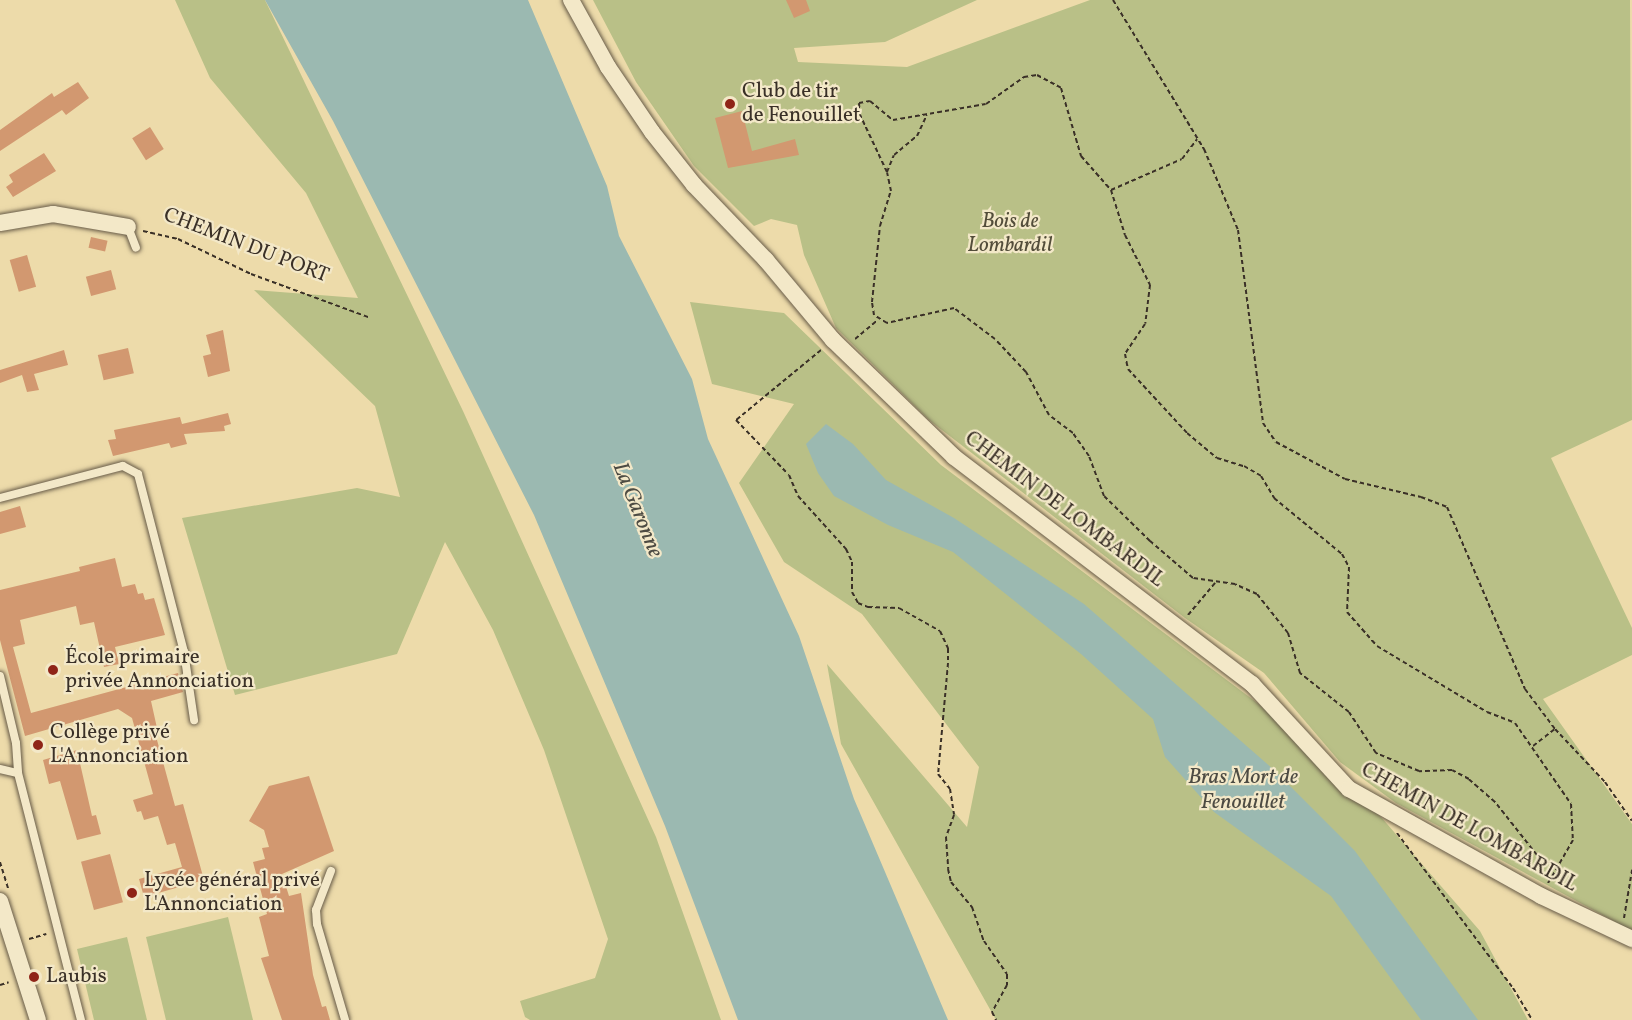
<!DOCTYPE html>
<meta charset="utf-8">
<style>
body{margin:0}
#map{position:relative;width:1632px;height:1020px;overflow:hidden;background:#eddbaa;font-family:Vollkorn,serif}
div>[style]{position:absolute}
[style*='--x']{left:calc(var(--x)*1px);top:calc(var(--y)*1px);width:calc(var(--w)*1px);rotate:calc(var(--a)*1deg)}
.green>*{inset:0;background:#b9c087}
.water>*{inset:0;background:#9bb9b1}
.building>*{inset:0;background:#d29870;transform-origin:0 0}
.path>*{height:2px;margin-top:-1px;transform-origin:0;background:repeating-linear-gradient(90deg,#3a3027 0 4.5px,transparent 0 7.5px)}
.roads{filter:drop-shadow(0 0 2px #675b48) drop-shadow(0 0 2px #675b48)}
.lane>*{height:8px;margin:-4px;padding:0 4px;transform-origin:4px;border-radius:4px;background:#f3e8c8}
.street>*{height:16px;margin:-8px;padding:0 8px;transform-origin:8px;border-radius:8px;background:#f3e8c8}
.dots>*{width:16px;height:16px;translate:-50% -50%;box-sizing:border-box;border:3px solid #f3e8c8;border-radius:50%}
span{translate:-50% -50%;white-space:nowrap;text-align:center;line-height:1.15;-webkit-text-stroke:4.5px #f3e8c8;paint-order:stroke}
.poi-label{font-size:21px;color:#3a3027}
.left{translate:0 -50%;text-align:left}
.park-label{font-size:21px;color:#534d3a;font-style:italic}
.street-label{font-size:21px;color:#3a3027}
.water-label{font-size:22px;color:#4d4b43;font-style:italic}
</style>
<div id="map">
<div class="green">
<div style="clip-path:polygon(175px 0,265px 0,463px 411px,656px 837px,721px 1020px,530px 1020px,525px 1017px,520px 1001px,595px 978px,608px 939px,544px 750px,493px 630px,445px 542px,397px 654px,235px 695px,182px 518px,357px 488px,400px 497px,375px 406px,254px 290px,358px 298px,306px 193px,210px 78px)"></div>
<div style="clip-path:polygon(593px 0,977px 0,885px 42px,794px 48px,798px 62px,907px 67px,1090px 0,1630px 0,1632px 420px,1551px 458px,1632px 628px,1632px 655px,1543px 699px,1632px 824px,1632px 931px,1396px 803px,1340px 762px,1264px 673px,1185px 618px,929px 420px,836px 328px,804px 255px,797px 225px,771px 219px,754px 226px,694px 166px,636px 82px)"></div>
<div style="clip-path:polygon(690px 302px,784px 313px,941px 465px,1260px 705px,1381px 817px,1480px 931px,1528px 1020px,996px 1020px,841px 744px,827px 664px,967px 827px,979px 767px,862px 614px,784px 562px,739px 483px,794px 404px,712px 384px)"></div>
<div style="clip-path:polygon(228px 917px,253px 1020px,166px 1020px,146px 937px)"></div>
<div style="clip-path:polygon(127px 937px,147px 1020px,94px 1020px,77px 949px)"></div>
</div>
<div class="water">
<div style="clip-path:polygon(265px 0,528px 0,607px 186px,619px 236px,692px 379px,708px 439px,799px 636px,854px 799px,948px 1020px,738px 1020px,665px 826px,534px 515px,333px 121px)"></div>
<div style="clip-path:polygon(826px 424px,853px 444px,886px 480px,954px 518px,1084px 604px,1273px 769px,1355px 851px,1478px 1020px,1421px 1020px,1331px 896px,1214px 812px,1165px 757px,1153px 719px,1081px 654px,953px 552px,888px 525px,834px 496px,818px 473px,806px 444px)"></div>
</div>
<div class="building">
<div style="clip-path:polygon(786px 0,806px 0,810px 11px,794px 18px)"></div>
<div style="clip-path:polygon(78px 82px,89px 98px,66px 115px,62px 110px,0 151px,0 130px,52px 93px,54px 97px)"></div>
<div style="clip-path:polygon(742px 111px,752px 151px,795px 139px,799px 155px,728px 168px,715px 118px)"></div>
<div style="left:150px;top:127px;width:26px;height:21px;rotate:58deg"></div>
<div style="clip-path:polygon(44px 153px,56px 171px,13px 197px,6px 187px,13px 182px,9px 175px)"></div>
<div style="left:91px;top:237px;width:17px;height:11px;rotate:13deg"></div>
<div style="left:27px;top:255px;width:33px;height:18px;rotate:74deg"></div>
<div style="left:111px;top:270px;width:20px;height:26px;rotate:75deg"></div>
<div style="clip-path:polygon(223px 330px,230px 371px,208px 377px,203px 356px,211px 354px,206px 335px)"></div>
<div style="left:128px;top:348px;width:26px;height:31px;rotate:77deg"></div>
<div style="clip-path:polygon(64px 350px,68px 365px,34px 374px,39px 390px,27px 392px,22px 375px,0 383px,0 370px)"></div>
<div style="clip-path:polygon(228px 413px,231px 424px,224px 426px,225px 431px,184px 434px,187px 444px,171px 448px,169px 443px,113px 456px,108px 440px,116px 439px,114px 430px,180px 417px,182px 424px)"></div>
<div style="clip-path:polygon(20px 506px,26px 527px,0 534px,0 512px)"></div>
<div style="clip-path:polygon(115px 558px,122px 587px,135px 584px,138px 594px,143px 593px,145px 600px,154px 598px,165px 635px,115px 647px,119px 664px,104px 667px,94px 622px,80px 625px,76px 606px,20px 620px,25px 644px,13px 647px,31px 713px,178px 673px,183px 692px,151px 701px,157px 728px,154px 729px,175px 806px,183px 804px,204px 880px,144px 897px,139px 879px,182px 867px,175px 843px,167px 845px,158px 816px,144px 820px,141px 811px,137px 812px,133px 800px,153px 794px,132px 718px,118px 709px,25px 736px,0 640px,0 590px,80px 571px,79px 567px)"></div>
<div style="clip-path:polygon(77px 750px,92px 816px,96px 815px,101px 834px,77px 840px,60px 781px,49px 784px,43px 760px)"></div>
<div style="clip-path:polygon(309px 776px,334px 851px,282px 874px,289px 896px,301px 893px,313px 975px,322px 1007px,326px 1006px,330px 1020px,282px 1020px,261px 958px,269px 956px,259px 917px,267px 914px,253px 862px,265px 859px,262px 848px,269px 847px,264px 830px,249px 821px,269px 786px)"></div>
<div style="left:110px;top:854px;width:50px;height:30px;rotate:75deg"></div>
</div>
<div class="path">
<div style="--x:1113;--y:0;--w:175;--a:58.6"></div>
<div style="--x:1204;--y:149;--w:88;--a:67.2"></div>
<div style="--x:1238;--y:230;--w:195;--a:82.6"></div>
<div style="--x:1263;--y:423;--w:23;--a:56"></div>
<div style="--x:1276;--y:442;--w:78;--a:28.2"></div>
<div style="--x:1345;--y:479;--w:78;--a:13.3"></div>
<div style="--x:1421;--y:497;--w:28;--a:21"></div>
<div style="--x:1447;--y:507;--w:198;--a:66.8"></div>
<div style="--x:1525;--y:689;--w:50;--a:53.1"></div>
<div style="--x:1555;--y:729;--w:73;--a:46.7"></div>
<div style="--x:1605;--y:782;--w:47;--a:55.3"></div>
<div style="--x:1037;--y:75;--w:27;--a:28"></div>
<div style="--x:1061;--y:88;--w:71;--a:73.6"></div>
<div style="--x:1081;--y:156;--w:45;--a:48.6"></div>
<div style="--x:1111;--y:190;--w:47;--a:72.7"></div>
<div style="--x:1125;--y:235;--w:56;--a:63.4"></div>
<div style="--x:1150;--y:285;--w:39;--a:97"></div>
<div style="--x:1145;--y:324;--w:36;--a:124"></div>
<div style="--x:1125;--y:354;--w:15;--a:79"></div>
<div style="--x:1128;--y:369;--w:87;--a:47.3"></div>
<div style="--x:1187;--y:433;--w:39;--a:40"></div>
<div style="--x:1217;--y:458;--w:28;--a:17"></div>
<div style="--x:1244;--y:466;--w:20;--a:30"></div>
<div style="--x:1261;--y:476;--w:26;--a:59"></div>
<div style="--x:1274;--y:498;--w:88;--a:39.5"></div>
<div style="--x:1342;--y:554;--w:15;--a:62"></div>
<div style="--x:1349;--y:567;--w:45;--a:92.5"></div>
<div style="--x:1347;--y:612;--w:45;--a:48.6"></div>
<div style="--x:1377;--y:646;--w:128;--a:31"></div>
<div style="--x:1487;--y:712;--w:30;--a:21"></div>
<div style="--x:1515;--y:723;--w:98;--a:55.3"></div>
<div style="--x:1571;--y:804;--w:36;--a:87"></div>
<div style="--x:1573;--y:840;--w:32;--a:120"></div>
<div style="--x:1557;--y:868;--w:24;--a:-147"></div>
<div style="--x:1537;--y:855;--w:68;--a:-128.4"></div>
<div style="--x:1495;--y:802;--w:35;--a:-139"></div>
<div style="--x:1469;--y:779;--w:19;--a:-152"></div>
<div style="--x:1452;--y:770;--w:33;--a:178"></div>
<div style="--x:1419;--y:771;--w:47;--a:-157.3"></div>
<div style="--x:1376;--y:753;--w:49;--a:-123.4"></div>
<div style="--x:1349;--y:712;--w:63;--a:-141.5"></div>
<div style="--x:1300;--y:673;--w:42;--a:-106.7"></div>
<div style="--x:1288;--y:633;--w:50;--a:-128.5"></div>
<div style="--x:1257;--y:594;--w:24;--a:-156"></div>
<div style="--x:1235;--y:584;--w:42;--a:-171.9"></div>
<div style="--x:1193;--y:578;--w:57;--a:-139.3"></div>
<div style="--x:1150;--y:541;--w:64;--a:-135.6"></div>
<div style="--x:1104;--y:496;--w:43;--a:-110.6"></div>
<div style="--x:1089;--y:456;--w:28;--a:-125"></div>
<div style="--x:1073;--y:433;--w:30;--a:-143"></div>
<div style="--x:1049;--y:415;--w:49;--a:-118.1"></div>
<div style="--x:1026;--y:372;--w:45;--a:-133.2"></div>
<div style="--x:995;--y:339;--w:51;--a:-142.9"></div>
<div style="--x:954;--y:308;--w:69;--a:167.4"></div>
<div style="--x:887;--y:323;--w:15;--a:-148"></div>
<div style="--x:874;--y:315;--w:13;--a:-99"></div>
<div style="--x:872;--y:302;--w:76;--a:-84"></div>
<div style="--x:880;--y:226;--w:37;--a:-73"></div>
<div style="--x:891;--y:191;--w:19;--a:-102"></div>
<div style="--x:887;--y:172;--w:63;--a:-115.3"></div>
<div style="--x:860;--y:115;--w:12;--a:-95"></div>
<div style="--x:859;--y:103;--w:11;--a:-10"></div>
<div style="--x:870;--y:101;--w:30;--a:40"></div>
<div style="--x:893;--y:120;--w:94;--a:-9.8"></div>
<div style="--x:986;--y:104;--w:47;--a:-35.4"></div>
<div style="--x:1024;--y:77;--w:13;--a:-9"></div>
<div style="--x:887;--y:172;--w:18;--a:-68"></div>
<div style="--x:894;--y:155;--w:30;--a:-40"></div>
<div style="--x:917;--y:136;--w:23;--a:-65"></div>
<div style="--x:1111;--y:190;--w:77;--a:-23.6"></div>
<div style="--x:1182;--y:159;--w:25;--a:-53"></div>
<div style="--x:143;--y:231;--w:36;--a:13"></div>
<div style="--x:178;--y:239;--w:81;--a:25.6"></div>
<div style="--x:251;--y:274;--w:125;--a:20.2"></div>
<div style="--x:855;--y:339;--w:30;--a:-40"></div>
<div style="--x:821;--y:350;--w:110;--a:140.5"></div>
<div style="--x:736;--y:420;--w:76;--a:46.1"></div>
<div style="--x:789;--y:475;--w:23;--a:67"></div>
<div style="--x:798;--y:496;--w:72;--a:47.8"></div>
<div style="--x:846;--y:549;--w:14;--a:65"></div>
<div style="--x:852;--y:562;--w:30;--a:90"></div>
<div style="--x:852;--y:592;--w:13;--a:61"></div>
<div style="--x:858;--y:603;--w:11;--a:22"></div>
<div style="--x:868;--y:607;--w:31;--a:2"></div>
<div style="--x:899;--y:608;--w:47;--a:29.3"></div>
<div style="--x:940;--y:631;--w:19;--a:65"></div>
<div style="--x:948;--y:648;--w:15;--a:90"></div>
<div style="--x:948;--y:663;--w:111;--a:95.1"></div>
<div style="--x:938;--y:774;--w:19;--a:51"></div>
<div style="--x:950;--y:789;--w:26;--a:81"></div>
<div style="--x:954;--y:815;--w:23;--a:110"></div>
<div style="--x:946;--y:837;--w:32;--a:86"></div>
<div style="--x:948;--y:869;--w:13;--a:77"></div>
<div style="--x:951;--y:882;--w:33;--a:50"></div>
<div style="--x:972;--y:907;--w:36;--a:71"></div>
<div style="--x:984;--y:941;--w:40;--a:55.1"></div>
<div style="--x:1007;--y:974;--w:11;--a:90"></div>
<div style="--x:1007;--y:985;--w:31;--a:119"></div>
<div style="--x:992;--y:1012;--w:9;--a:63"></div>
<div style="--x:1188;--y:615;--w:42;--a:-49.8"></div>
<div style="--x:1533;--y:746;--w:28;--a:-38"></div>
<div style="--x:1397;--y:833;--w:194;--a:53.2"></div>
<div style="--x:1513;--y:988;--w:37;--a:59"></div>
<div style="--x:0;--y:862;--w:28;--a:73"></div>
<div style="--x:1548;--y:883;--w:17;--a:-59"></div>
<div style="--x:1624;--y:918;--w:49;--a:-80.5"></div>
<div style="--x:29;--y:939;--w:18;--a:-16"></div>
<div style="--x:0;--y:985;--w:9;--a:-18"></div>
</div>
<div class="roads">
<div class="lane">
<div style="--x:128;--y:227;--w:22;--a:69"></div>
<div style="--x:0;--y:498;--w:127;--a:-14.6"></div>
<div style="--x:123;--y:466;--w:17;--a:28"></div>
<div style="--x:138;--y:474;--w:184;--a:75.5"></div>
<div style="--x:184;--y:652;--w:69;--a:81.6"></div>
<div style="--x:0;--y:676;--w:69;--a:76.6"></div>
<div style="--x:16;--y:743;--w:30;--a:86"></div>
<div style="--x:18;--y:773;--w:255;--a:75.7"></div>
<div style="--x:0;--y:769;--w:18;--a:13"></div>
<div style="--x:331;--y:871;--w:42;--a:111"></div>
<div style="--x:316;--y:910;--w:14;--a:86"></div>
<div style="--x:317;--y:924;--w:100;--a:73.7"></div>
</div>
<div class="street">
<div style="--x:571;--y:0;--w:77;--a:61.1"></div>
<div style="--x:608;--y:67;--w:78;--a:55.9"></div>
<div style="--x:652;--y:132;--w:68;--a:51.6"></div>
<div style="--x:694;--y:185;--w:104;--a:46.2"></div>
<div style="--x:766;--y:260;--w:104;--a:50.1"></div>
<div style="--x:833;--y:340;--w:168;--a:44"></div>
<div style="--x:954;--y:457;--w:375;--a:37.3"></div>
<div style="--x:1252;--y:684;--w:143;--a:47.3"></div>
<div style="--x:1349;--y:789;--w:220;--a:29.1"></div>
<div style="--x:1541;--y:896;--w:101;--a:25.3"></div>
<div style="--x:0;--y:223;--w:54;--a:-9.6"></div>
<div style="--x:53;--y:214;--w:76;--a:9.8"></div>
<div style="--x:0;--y:901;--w:125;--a:72.3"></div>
</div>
</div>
<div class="dots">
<div style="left:730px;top:104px;background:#8f2418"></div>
<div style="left:53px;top:670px;background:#8f2418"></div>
<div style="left:38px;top:745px;background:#8f2418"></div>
<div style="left:132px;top:893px;background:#8f2418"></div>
<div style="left:34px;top:977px;background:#8f2418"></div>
</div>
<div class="poi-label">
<span class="left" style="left:742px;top:104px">Club de tir<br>de Fenouillet</span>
<span class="left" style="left:65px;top:670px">École primaire<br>privée Annonciation</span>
<span class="left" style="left:50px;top:745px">Collège privé<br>L'Annonciation</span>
<span class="left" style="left:144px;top:893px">Lycée général privé<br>L'Annonciation</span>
<span class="left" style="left:46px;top:977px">Laubis</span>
</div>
<div class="park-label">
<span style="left:1010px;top:234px">Bois de<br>Lombardil</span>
</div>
<div class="street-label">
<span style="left:246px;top:246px;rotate:21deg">CHEMIN DU PORT</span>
<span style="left:1064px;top:510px;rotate:37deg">CHEMIN DE LOMBARDIL</span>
<span style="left:1469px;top:828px;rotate:29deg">CHEMIN DE LOMBARDIL</span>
</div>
<div class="water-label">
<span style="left:637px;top:510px;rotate:68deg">La Garonne</span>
<span style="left:1243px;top:790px">Bras Mort de<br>Fenouillet</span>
</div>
</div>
